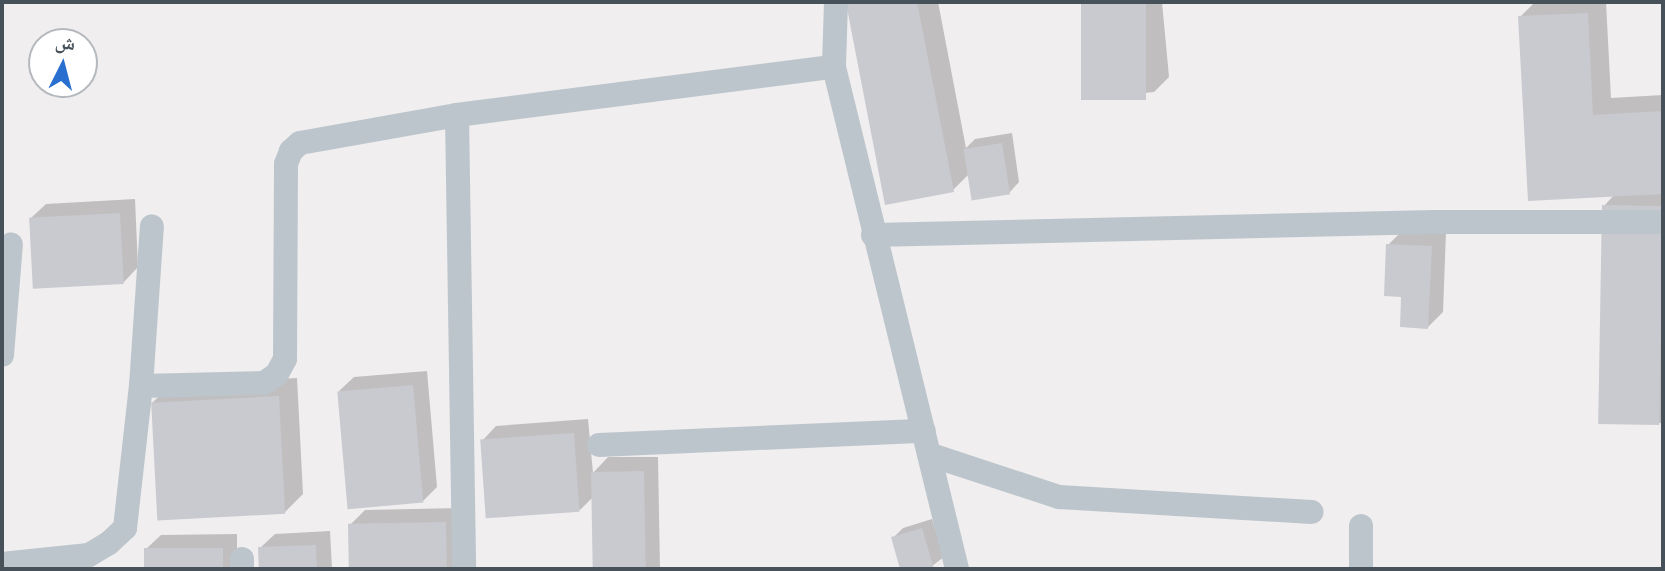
<!DOCTYPE html>
<meta charset="utf-8">
<style>
body{margin:0}
#map{position:relative;width:1665px;height:571px;overflow:hidden;background:#f0eeee;font-family:"Source Sans 3","Noto Naskh Arabic",sans-serif}
div>[style]{position:absolute}
[style*='--x']{left:calc(var(--x)*1px);top:calc(var(--y)*1px);width:calc(var(--w)*1px);rotate:calc(var(--a)*1deg)}
.shadow>*{inset:0;background:#0003}
.building>*{inset:0;background:#c8cad0;transform-origin:0 0}
.street>*{height:24px;margin:-12px;padding:0 12px;transform-origin:12px;border-radius:12px;background:#bdc5cc}
span{translate:-50% -50%;white-space:nowrap;text-align:center;line-height:1.15;-webkit-text-stroke:5px #fff;paint-order:stroke}
.frame{position:absolute;inset:0;border:4px solid #475159;pointer-events:none}
.north{position:absolute;left:28px;top:28px;width:70px;height:70px;box-sizing:border-box;background:#fff;border:2px solid #b5b9bd;border-radius:50%;rotate:6deg;font-size:19px;font-weight:700;line-height:28px;text-align:center;color:#475159}
.north::after{content:'';display:block;margin:auto;width:24px;height:32px;background:#286fd0;clip-path:polygon(50% 0,100% 100%,50% 72%,0 100%)}
</style>
<div id="map">
<div class="shadow">
<div style="clip-path:polygon(849px 2px,938px 2px,966px 148px,975px 139px,1012px 133px,1019px 182px,1009px 193px,969px 174px,953px 190px)"></div>
<div style="clip-path:polygon(1082px 2px,1162px 2px,1169px 77px,1154px 92px,1092px 98px)"></div>
<div style="clip-path:polygon(1535px 2px,1606px 2px,1611px 98px,1663px 95px,1663px 423px,1599px 422px,1604px 206px,1614px 195px,1520px 17px)"></div>
<div style="clip-path:polygon(135px 199px,138px 267px,124px 282px,31px 218px,46px 204px)"></div>
<div style="clip-path:polygon(1403px 230px,1446px 232px,1443px 312px,1428px 327px,1403px 296px,1388px 245px)"></div>
<div style="clip-path:polygon(427px 371px,437px 487px,422px 502px,339px 391px,354px 377px)"></div>
<div style="clip-path:polygon(297px 378px,303px 494px,285px 512px,152px 403px,171px 385px)"></div>
<div style="clip-path:polygon(588px 419px,593px 473px,608px 457px,658px 457px,660px 569px,595px 569px,594px 496px,580px 510px,482px 441px,496px 426px)"></div>
<div style="clip-path:polygon(460px 508px,462px 569px,352px 569px,350px 525px,365px 510px)"></div>
<div style="clip-path:polygon(932px 519px,944px 557px,928px 569px,902px 569px,893px 538px,903px 528px)"></div>
<div style="clip-path:polygon(330px 531px,332px 569px,261px 569px,260px 548px,275px 534px)"></div>
<div style="clip-path:polygon(237px 534px,237px 569px,146px 569px,146px 549px,161px 535px)"></div>
</div>
<div class="building">
<div style="clip-path:polygon(852px 2px,917px 2px,954px 192px,885px 205px,846px 3px)"></div>
<div style="left:1081px;top:2px;width:65px;height:98px"></div>
<div style="clip-path:polygon(1588px 13px,1593px 115px,1663px 111px,1663px 194px,1528px 201px,1518px 16px)"></div>
<div style="left:1002px;top:143px;width:52px;height:39px;rotate:81deg"></div>
<div style="left:1602px;top:205px;width:61px;height:219px;rotate:1deg"></div>
<div style="left:120px;top:213px;width:71px;height:91px;rotate:87deg"></div>
<div style="clip-path:polygon(1386px 244px,1432px 246px,1428px 329px,1400px 327px,1401px 297px,1384px 296px)"></div>
<div style="left:413px;top:385px;width:118px;height:76px;rotate:85deg"></div>
<div style="left:279px;top:396px;width:118px;height:128px;rotate:87deg"></div>
<div style="left:574px;top:433px;width:79px;height:94px;rotate:86deg"></div>
<div style="left:644px;top:471px;width:98px;height:53px;rotate:89deg"></div>
<div style="left:446px;top:522px;width:47px;height:98px;rotate:89deg"></div>
<div style="clip-path:polygon(922px 528px,934px 569px,900px 569px,891px 537px)"></div>
<div style="left:316px;top:545px;width:24px;height:58px;rotate:88deg"></div>
<div style="left:223px;top:548px;width:21px;height:79px;rotate:90deg"></div>
</div>
<div class="street">
<div style="--x:836;--y:2;--w:65;--a:91.8"></div>
<div style="--x:834;--y:67;--w:517;--a:76.23"></div>
<div style="--x:457;--y:115;--w:454;--a:89.1"></div>
<div style="--x:873;--y:235;--w:561;--a:-1.33"></div>
<div style="--x:1434;--y:222;--w:229;--a:0"></div>
<div style="--x:2;--y:355;--w:111;--a:-85.4"></div>
<div style="--x:141;--y:386;--w:123;--a:-1.4"></div>
<div style="--x:264;--y:383;--w:16;--a:-35"></div>
<div style="--x:277;--y:374;--w:17;--a:-62"></div>
<div style="--x:285;--y:359;--w:195;--a:-89.7"></div>
<div style="--x:286;--y:164;--w:14;--a:-69"></div>
<div style="--x:291;--y:151;--w:12;--a:-42"></div>
<div style="--x:300;--y:143;--w:159;--a:-10.1"></div>
<div style="--x:457;--y:115;--w:380;--a:-7.3"></div>
<div style="--x:599;--y:445;--w:325;--a:-2.5"></div>
<div style="--x:931;--y:455;--w:135;--a:18.2"></div>
<div style="--x:1059;--y:497;--w:253;--a:3.4"></div>
<div style="--x:242;--y:559;--w:10;--a:90"></div>
<div style="--x:2;--y:564;--w:87;--a:-5.9"></div>
<div style="--x:89;--y:555;--w:23;--a:-31"></div>
<div style="--x:109;--y:543;--w:22;--a:-43"></div>
<div style="--x:125;--y:528;--w:143;--a:-83.6"></div>
<div style="--x:141;--y:386;--w:160;--a:-86.1"></div>
<div style="--x:1361;--y:569;--w:43;--a:-90"></div>
</div>
<div class="frame"></div>
<div class="north">ش</div>
</div>
